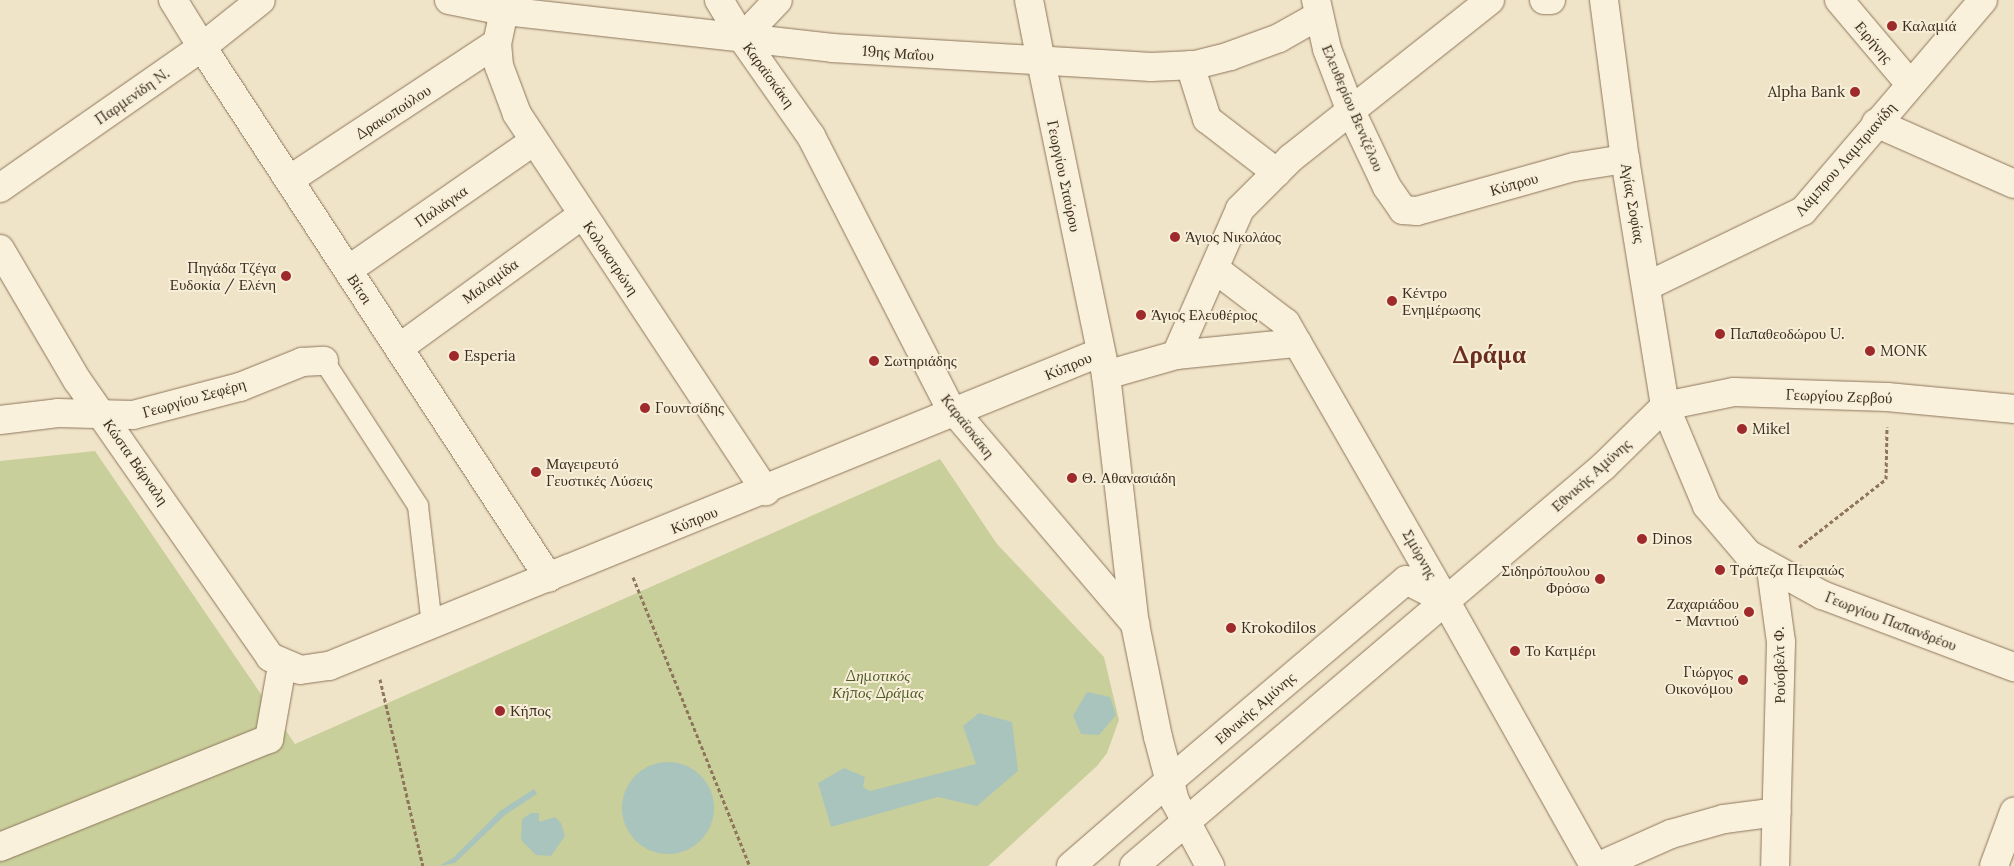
<!DOCTYPE html>
<meta charset="utf-8">
<style>
body{margin:0}
#map{position:relative;width:2014px;height:866px;overflow:hidden;background:#f0e4c8;font-family:Lora,serif}
div>[style]{position:absolute}
[style*='--x']{left:calc(var(--x)*1px);top:calc(var(--y)*1px);width:calc(var(--w)*1px);rotate:calc(var(--a)*1deg)}
.green>*{inset:0;background:#c9cf9b}
.water>*{inset:0;background:#a9c4bc}
.round{border-radius:50%}
.path>*{height:3px;margin-top:-1.5px;transform-origin:0;background:repeating-linear-gradient(90deg,#8d765c 0 4px,transparent 0 6.5px)}
.roads{filter:drop-shadow(0 0 1px #8d765c) drop-shadow(0 0 1px #8d765c)}
.service>*{height:20px;margin:-10px;padding:0 10px;transform-origin:10px;border-radius:10px;background:#faf1dc}
.pedestrian>*{height:28px;margin:-14px;padding:0 14px;transform-origin:14px;border-radius:14px;background:#faf1dc}
.minor>*{height:28px;margin:-14px;padding:0 14px;transform-origin:14px;border-radius:14px;background:#faf1dc}
.tertiary>*{height:28px;margin:-14px;padding:0 14px;transform-origin:14px;border-radius:14px;background:#faf1dc}
.secondary>*{height:28px;margin:-14px;padding:0 14px;transform-origin:14px;border-radius:14px;background:#faf1dc}
.dots>*{width:14px;height:14px;translate:-50% -50%;box-sizing:border-box;border:2px solid #f7eed8;border-radius:50%}
span{translate:-50% -50%;white-space:nowrap;text-align:center;line-height:1.15;-webkit-text-stroke:4px #f7eed8;paint-order:stroke}
.poi-label{font-size:15px;color:#3d2e20}
.left{translate:0 -50%;text-align:left}
.right{translate:-100% -50%;text-align:right}
.street-label{font-size:15px;color:#3d2e20}
.park-label{font-size:15px;color:#4d5a26;font-style:italic}
.town-label{font-size:25px;color:#6b2e1e;font-weight:700}
</style>
<div id="map">
<div class="green">
<div style="clip-path:polygon(95px 451px,295px 744px,940px 459px,997px 544px,1104px 657px,1119px 720px,1107px 753px,1097px 766px,988px 866px,0 866px,0 461px)"></div>
</div>
<div class="water">
<div style="clip-path:polygon(1087px 692px,1110px 697px,1116px 715px,1099px 735px,1081px 734px,1073px 716px)"></div>
<div style="clip-path:polygon(979px 713px,1012px 722px,1018px 771px,977px 806px,938px 797px,831px 827px,818px 783px,844px 768px,865px 777px,863px 787px,870px 791px,976px 764px,963px 726px)"></div>
<div class="round" style="left:622px;top:762px;width:92px;height:92px"></div>
<div style="clip-path:polygon(534px 789px,537px 794px,505px 815px,455px 863px,439px 866px,453px 858px,500px 811px)"></div>
<div style="clip-path:polygon(531px 813px,539px 813px,539px 822px,555px 817px,561px 823px,565px 836px,551px 856px,536px 855px,521px 840px,522px 819px)"></div>
</div>
<div class="path">
<div style="--x:1799;--y:547;--w:110;--a:-38"></div>
<div style="--x:1886;--y:479;--w:52;--a:-88.9"></div>
<div style="--x:633;--y:577;--w:312;--a:68"></div>
<div style="--x:380;--y:679;--w:192;--a:77.1"></div>
</div>
<div class="roads">
<div class="service">
<div style="--x:324;--y:361;--w:173;--a:57"></div>
<div style="--x:418;--y:506;--w:120;--a:83.3"></div>
</div>
<div class="pedestrian">
<div style="--x:173;--y:0;--w:55;--a:58.3"></div>
<div style="--x:202;--y:47;--w:75;--a:-38.5"></div>
<div style="--x:1029;--y:0;--w:62;--a:78.9"></div>
<div style="--x:1544;--y:0;--w:7;--a:0"></div>
<div style="--x:1190;--y:65;--w:57;--a:72.5"></div>
<div style="--x:1207;--y:119;--w:88;--a:37.6"></div>
<div style="--x:1876;--y:123;--w:151;--a:23.8"></div>
<div style="--x:289;--y:180;--w:249;--a:-33.4"></div>
<div style="--x:1215;--y:269;--w:89;--a:37.3"></div>
<div style="--x:1286;--y:323;--w:319;--a:60.1"></div>
<div style="--x:348;--y:270;--w:226;--a:-34.7"></div>
<div style="--x:399;--y:348;--w:226;--a:-36"></div>
<div style="--x:1176;--y:355;--w:159;--a:-66.3"></div>
<div style="--x:1240;--y:209;--w:72;--a:-45"></div>
<div style="--x:1291;--y:158;--w:254;--a:-38.4"></div>
<div style="--x:1106;--y:375;--w:73;--a:-15.9"></div>
<div style="--x:1176;--y:355;--w:122;--a:-5.7"></div>
<div style="--x:1665;--y:406;--w:70;--a:-11.5"></div>
<div style="--x:1734;--y:392;--w:153;--a:1.9"></div>
<div style="--x:1887;--y:397;--w:128;--a:5.4"></div>
<div style="--x:0;--y:847;--w:290;--a:-21.9"></div>
<div style="--x:269;--y:739;--w:74;--a:-79.9"></div>
</div>
<div class="minor">
<div style="--x:719;--y:0;--w:44;--a:58.8"></div>
<div style="--x:742;--y:38;--w:52;--a:-46.5"></div>
<div style="--x:1839;--y:0;--w:110;--a:49.8"></div>
<div style="--x:504;--y:11;--w:33;--a:102"></div>
<div style="--x:497;--y:43;--w:23;--a:85"></div>
<div style="--x:499;--y:66;--w:51;--a:69.4"></div>
<div style="--x:517;--y:114;--w:452;--a:56.6"></div>
<div style="--x:0;--y:188;--w:246;--a:-34.9"></div>
<div style="--x:202;--y:47;--w:634;--a:56.84"></div>
<div style="--x:0;--y:249;--w:152;--a:59.6"></div>
<div style="--x:77;--y:380;--w:338;--a:55.1"></div>
<div style="--x:270;--y:657;--w:33;--a:23"></div>
<div style="--x:300;--y:670;--w:29;--a:-8"></div>
<div style="--x:329;--y:666;--w:833;--a:-22.13"></div>
<div style="--x:0;--y:420;--w:58;--a:-6.9"></div>
<div style="--x:58;--y:413;--w:75;--a:1.5"></div>
<div style="--x:133;--y:415;--w:111;--a:-14.7"></div>
<div style="--x:240;--y:387;--w:67;--a:-22"></div>
<div style="--x:302;--y:362;--w:22;--a:-3"></div>
<div style="--x:1168;--y:782;--w:312;--a:-40.3"></div>
<div style="--x:1406;--y:580;--w:44;--a:27.1"></div>
<div style="--x:1445;--y:600;--w:305;--a:60.7"></div>
<div style="--x:1599;--y:866;--w:79;--a:-24"></div>
<div style="--x:1671;--y:834;--w:55;--a:-15.8"></div>
<div style="--x:1724;--y:819;--w:53;--a:-7.5"></div>
<div style="--x:1994;--y:866;--w:58;--a:-69.7"></div>
</div>
<div class="tertiary">
<div style="--x:1604;--y:0;--w:160;--a:82.5"></div>
<div style="--x:1647;--y:286;--w:173;--a:-25.7"></div>
<div style="--x:1803;--y:211;--w:277;--a:-49.5"></div>
</div>
<div class="secondary">
<div style="--x:449;--y:0;--w:56;--a:11.3"></div>
<div style="--x:504;--y:11;--w:330;--a:6.4"></div>
<div style="--x:832;--y:48;--w:320;--a:3.4"></div>
<div style="--x:1151;--y:67;--w:44;--a:-2.6"></div>
<div style="--x:1195;--y:65;--w:36;--a:-14"></div>
<div style="--x:1230;--y:56;--w:52;--a:-20.2"></div>
<div style="--x:1279;--y:38;--w:45;--a:-29.4"></div>
<div style="--x:1316;--y:0;--w:50;--a:77.3"></div>
<div style="--x:1327;--y:49;--w:64;--a:69"></div>
<div style="--x:1350;--y:109;--w:86;--a:64.6"></div>
<div style="--x:1387;--y:187;--w:28;--a:55"></div>
<div style="--x:1403;--y:210;--w:14;--a:4"></div>
<div style="--x:1417;--y:211;--w:163;--a:-15.7"></div>
<div style="--x:1574;--y:167;--w:52;--a:-8.9"></div>
<div style="--x:1625;--y:159;--w:250;--a:80.8"></div>
<div style="--x:1665;--y:406;--w:108;--a:67.2"></div>
<div style="--x:1707;--y:506;--w:63;--a:49.5"></div>
<div style="--x:1748;--y:554;--w:85;--a:29"></div>
<div style="--x:1822;--y:595;--w:205;--a:20.6"></div>
<div style="--x:742;--y:38;--w:120;--a:54.9"></div>
<div style="--x:811;--y:136;--w:301;--a:62.9"></div>
<div style="--x:948;--y:404;--w:289;--a:49.6"></div>
<div style="--x:1041;--y:61;--w:321;--a:78.3"></div>
<div style="--x:1106;--y:375;--w:251;--a:83.4"></div>
<div style="--x:1135;--y:624;--w:115;--a:78.5"></div>
<div style="--x:1158;--y:737;--w:66;--a:75.1"></div>
<div style="--x:1175;--y:801;--w:74;--a:61.7"></div>
<div style="--x:1771;--y:569;--w:74;--a:82.2"></div>
<div style="--x:1781;--y:642;--w:224;--a:91.5"></div>
<div style="--x:1071;--y:866;--w:128;--a:-40.9"></div>
<div style="--x:1134;--y:866;--w:617;--a:-40.4"></div>
<div style="--x:1604;--y:466;--w:86;--a:-44.5"></div>
</div>
</div>
<div class="dots">
<div style="left:1892px;top:26px;background:#9e2a2b"></div>
<div style="left:1855px;top:92px;background:#9e2a2b"></div>
<div style="left:1175px;top:237px;background:#9e2a2b"></div>
<div style="left:286px;top:276px;background:#9e2a2b"></div>
<div style="left:1392px;top:301px;background:#9e2a2b"></div>
<div style="left:1141px;top:315px;background:#9e2a2b"></div>
<div style="left:1720px;top:334px;background:#9e2a2b"></div>
<div style="left:1870px;top:351px;background:#9e2a2b"></div>
<div style="left:454px;top:356px;background:#9e2a2b"></div>
<div style="left:874px;top:361px;background:#9e2a2b"></div>
<div style="left:645px;top:408px;background:#9e2a2b"></div>
<div style="left:1742px;top:429px;background:#9e2a2b"></div>
<div style="left:536px;top:472px;background:#9e2a2b"></div>
<div style="left:1072px;top:478px;background:#9e2a2b"></div>
<div style="left:1642px;top:539px;background:#9e2a2b"></div>
<div style="left:1720px;top:570px;background:#9e2a2b"></div>
<div style="left:1600px;top:579px;background:#9e2a2b"></div>
<div style="left:1749px;top:612px;background:#9e2a2b"></div>
<div style="left:1231px;top:628px;background:#9e2a2b"></div>
<div style="left:1515px;top:651px;background:#9e2a2b"></div>
<div style="left:1743px;top:680px;background:#9e2a2b"></div>
<div style="left:500px;top:711px;background:#9e2a2b"></div>
</div>
<div class="poi-label">
<span class="left" style="left:1902px;top:26px">Καλαμιά</span>
<span class="right" style="left:1845px;top:92px">Alpha Bank</span>
<span class="left" style="left:1185px;top:237px">Άγιος Νικολάος</span>
<span class="right" style="left:276px;top:276px">Πηγάδα Τζέγα<br>Ευδοκία / Ελένη</span>
<span class="left" style="left:1402px;top:301px">Κέντρο<br>Ενημέρωσης</span>
<span class="left" style="left:1151px;top:315px">Άγιος Ελευθέριος</span>
<span class="left" style="left:1730px;top:334px">Παπαθεοδώρου U.</span>
<span class="left" style="left:1880px;top:351px">MONK</span>
<span class="left" style="left:464px;top:356px">Esperia</span>
<span class="left" style="left:884px;top:361px">Σωτηριάδης</span>
<span class="left" style="left:655px;top:408px">Γουντσίδης</span>
<span class="left" style="left:1752px;top:429px">Mikel</span>
<span class="left" style="left:546px;top:472px">Μαγειρευτό<br>Γευστικές Λύσεις</span>
<span class="left" style="left:1082px;top:478px">Θ. Αθανασιάδη</span>
<span class="left" style="left:1652px;top:539px">Dinos</span>
<span class="right" style="left:1590px;top:579px">Σιδηρόπουλου<br>Φρόσω</span>
<span class="left" style="left:1730px;top:570px">Τράπεζα Πειραιώς</span>
<span class="right" style="left:1739px;top:612px">Ζαχαριάδου<br>- Μαντιού</span>
<span class="left" style="left:1241px;top:628px">Krokodilos</span>
<span class="left" style="left:1525px;top:651px">Το Κατμέρι</span>
<span class="right" style="left:1733px;top:680px">Γιώργος<br>Οικονόμου</span>
<span class="left" style="left:510px;top:711px">Κήπος</span>
</div>
<div class="street-label">
<span style="left:1874px;top:42px;rotate:50deg">Ειρήνης</span>
<span style="left:898px;top:53px;rotate:4deg">19ης Μαΐου</span>
<span style="left:769px;top:75px;rotate:54deg">Καραϊσκάκη</span>
<span style="left:132px;top:96px;rotate:-35deg">Παρμενίδη N.</span>
<span style="left:1353px;top:108px;rotate:67deg">Ελευθερίου Βενιζέλου</span>
<span style="left:393px;top:112px;rotate:-33deg">Δρακοπούλου</span>
<span style="left:1845px;top:159px;rotate:-49deg">Λάμπρου Λαμπριανίδη</span>
<span style="left:1064px;top:176px;rotate:78deg">Γεωργίου Σταύρου</span>
<span style="left:1514px;top:184px;rotate:-16deg">Κύπρου</span>
<span style="left:1633px;top:203px;rotate:80deg">Αγίας Σοφίας</span>
<span style="left:441px;top:206px;rotate:-35deg">Παλιάγκα</span>
<span style="left:611px;top:258px;rotate:56deg">Κολοκοτρώνη</span>
<span style="left:490px;top:281px;rotate:-36deg">Μαλαμίδα</span>
<span style="left:360px;top:289px;rotate:57deg">Βίτσι</span>
<span style="left:1068px;top:366px;rotate:-23deg">Κύπρου</span>
<span style="left:1839px;top:396px;rotate:2deg">Γεωργίου Ζερβού</span>
<span style="left:194px;top:398px;rotate:-16deg">Γεωργίου Σεφέρη</span>
<span style="left:968px;top:426px;rotate:52deg">Καραϊσκάκη</span>
<span style="left:136px;top:462px;rotate:55deg">Κώστα Βάρναλη</span>
<span style="left:1591px;top:475px;rotate:-42deg">Εθνικής Αμύνης</span>
<span style="left:694px;top:520px;rotate:-22deg">Κύπρου</span>
<span style="left:1420px;top:554px;rotate:60deg">Σμύρνης</span>
<span style="left:1891px;top:621px;rotate:21deg">Γεωργίου Παπανδρέου</span>
<span style="left:1779px;top:665px;rotate:-91deg">Ρούσβελτ Φ.</span>
<span style="left:1255px;top:708px;rotate:-41deg">Εθνικής Αμύνης</span>
</div>
<div class="park-label">
<span style="left:878px;top:684px">Δημοτικός<br>Κήπος Δράμας</span>
</div>
<div class="town-label">
<span style="left:1489px;top:354px">Δράμα</span>
</div>
</div>
